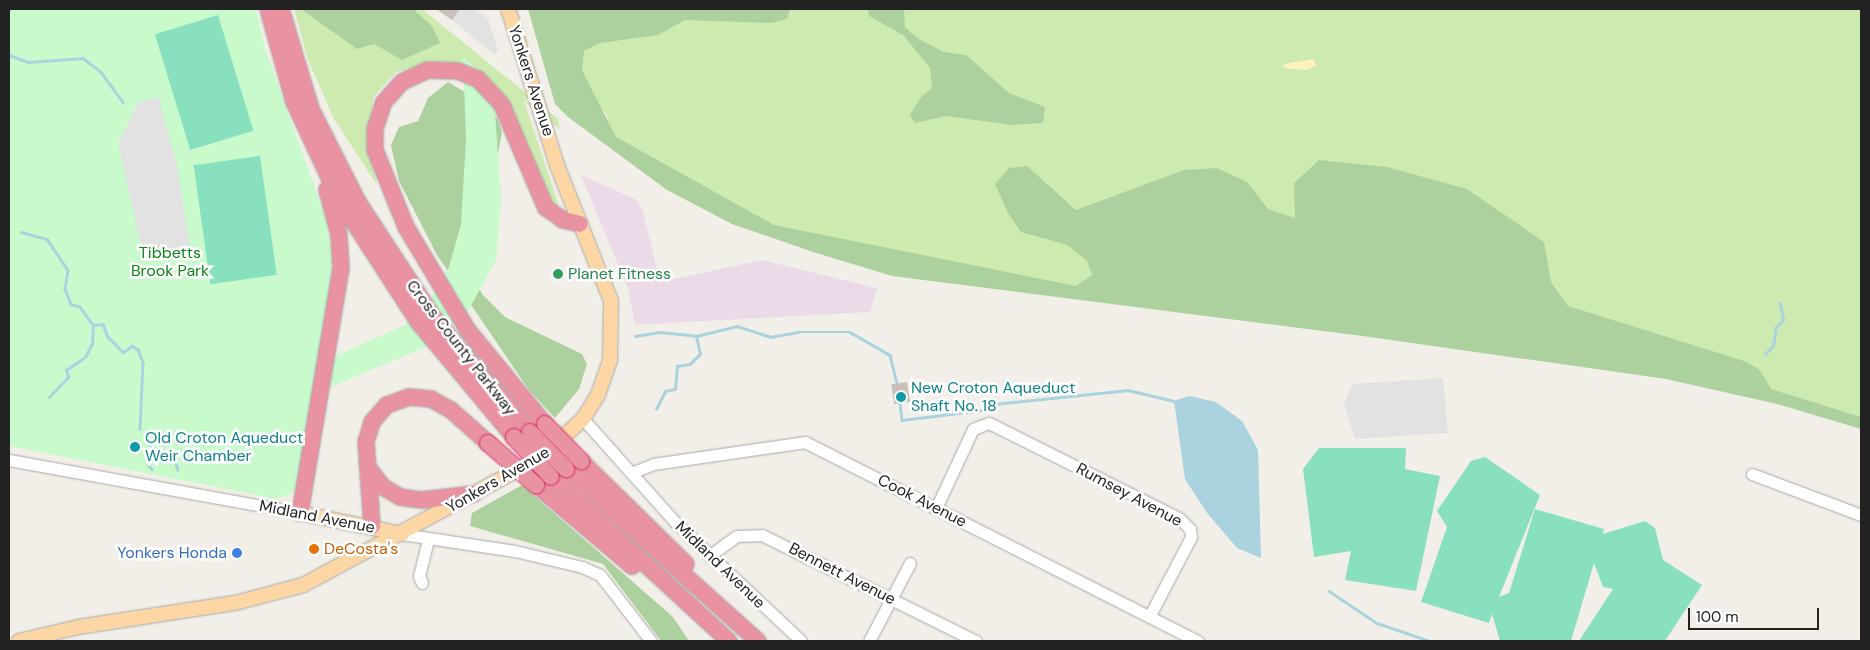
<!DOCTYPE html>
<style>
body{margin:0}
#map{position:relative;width:1870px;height:650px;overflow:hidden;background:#f2efe9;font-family:"DM Sans",sans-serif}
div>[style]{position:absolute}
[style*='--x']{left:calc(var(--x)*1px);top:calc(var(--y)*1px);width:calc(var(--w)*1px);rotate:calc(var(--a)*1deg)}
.industrial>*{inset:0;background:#ebdbe8}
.grass>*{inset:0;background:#cdebb0}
.forest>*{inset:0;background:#add19e}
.sand>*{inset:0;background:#fff1ba}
.park>*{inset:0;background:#c8facc}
.pitch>*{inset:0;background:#88e0be;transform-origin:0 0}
.parking>*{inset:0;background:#e2e2e2}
.water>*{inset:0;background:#aad3df}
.stream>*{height:2.5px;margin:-1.25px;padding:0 1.25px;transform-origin:1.25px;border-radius:1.25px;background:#aad3df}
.building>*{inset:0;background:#c7bfb8;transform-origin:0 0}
.roads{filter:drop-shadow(0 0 1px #a9a9a9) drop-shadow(0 0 1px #a9a9a9)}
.minor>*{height:11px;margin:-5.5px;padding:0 5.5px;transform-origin:5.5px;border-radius:5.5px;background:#fff}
.major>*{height:14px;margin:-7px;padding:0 7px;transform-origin:7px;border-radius:7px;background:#fcd6a4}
.highway>*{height:16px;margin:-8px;padding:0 8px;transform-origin:8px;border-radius:8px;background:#e892a2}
.bridges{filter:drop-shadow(0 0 1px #dc2a67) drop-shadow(0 0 1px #dc2a67)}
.highway-bridge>*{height:16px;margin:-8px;padding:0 8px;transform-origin:8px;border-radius:8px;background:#e892a2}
.dots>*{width:14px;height:14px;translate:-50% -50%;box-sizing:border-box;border:2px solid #fff;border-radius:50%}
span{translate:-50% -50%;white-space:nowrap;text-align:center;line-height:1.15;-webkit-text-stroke:5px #fff;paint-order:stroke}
.street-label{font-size:16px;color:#222}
.park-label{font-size:16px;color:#0c8416}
.leisure-label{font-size:16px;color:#27864d}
.left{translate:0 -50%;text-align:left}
.culture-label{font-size:16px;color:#0d838f}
.food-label{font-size:16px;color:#c56008}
.shop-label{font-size:16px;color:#366cbe}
.right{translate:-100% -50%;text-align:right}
.frame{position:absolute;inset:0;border:10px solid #222;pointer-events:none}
.scale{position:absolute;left:1688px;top:608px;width:131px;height:22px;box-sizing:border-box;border:2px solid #222;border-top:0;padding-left:6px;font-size:15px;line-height:18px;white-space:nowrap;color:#222;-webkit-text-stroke:4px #fff;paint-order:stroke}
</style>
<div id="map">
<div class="industrial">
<div style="clip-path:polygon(581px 175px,635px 199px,643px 211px,660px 282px,762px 260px,877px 288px,870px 312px,635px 325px,628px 289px)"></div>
</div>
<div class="grass">
<div style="clip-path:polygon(294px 9px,422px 9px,558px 119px,560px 129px,524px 101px,562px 215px,552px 210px,501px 95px,439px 63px,396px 72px,374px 96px,366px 142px,377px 185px,334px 119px,308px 60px)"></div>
<div style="clip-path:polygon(783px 9px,1861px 9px,1861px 424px,1653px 370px,1045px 288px,765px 226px,612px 140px,607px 115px,571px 77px,572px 19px)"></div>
</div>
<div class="forest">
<div style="clip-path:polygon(301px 9px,413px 9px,432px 26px,440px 43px,402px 60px,374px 44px,357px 49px)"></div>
<div style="clip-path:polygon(528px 9px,790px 9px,787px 19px,772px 23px,685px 20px,658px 35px,600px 43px,584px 51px,582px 70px,616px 137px,774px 225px,1076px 286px,1092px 275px,1087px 261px,1067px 245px,1021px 232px,1008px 213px,995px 184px,1009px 168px,1027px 166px,1076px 210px,1184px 170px,1217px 168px,1247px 182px,1268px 209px,1295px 218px,1294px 183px,1319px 160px,1387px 167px,1467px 189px,1544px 242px,1551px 282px,1568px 306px,1744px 361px,1760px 370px,1771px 389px,1861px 417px,1861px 429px,1777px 404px,1666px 379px,1370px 337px,892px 276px,813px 252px,732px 224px,667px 190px,568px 117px,555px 104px)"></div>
<div style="clip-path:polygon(868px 9px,904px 9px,905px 27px,917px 38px,944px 52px,966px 55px,1009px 93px,1045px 107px,1043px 123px,1012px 125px,946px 116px,915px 123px,910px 115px,920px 98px,932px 88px,930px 68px,903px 35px,869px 16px)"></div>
<div style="clip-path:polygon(448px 82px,480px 101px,498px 119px,502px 132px,475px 278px,482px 294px,505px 317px,582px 354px,587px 364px,579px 389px,555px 418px,529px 390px,437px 255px,399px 181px,391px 145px,399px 127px,418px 121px,428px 98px)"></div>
<div style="clip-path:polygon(522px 485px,673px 617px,689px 641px,661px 641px,603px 564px,470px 526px,472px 513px)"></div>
</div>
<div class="sand">
<div style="clip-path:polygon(1313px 59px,1316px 65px,1307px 70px,1283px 68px,1285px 64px)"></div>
</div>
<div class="park">
<div style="clip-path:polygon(9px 9px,256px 9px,265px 49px,326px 219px,333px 263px,319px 363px,403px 326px,430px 299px,449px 267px,461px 224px,466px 139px,463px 57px,493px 83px,501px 198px,496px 260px,468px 311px,433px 344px,314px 394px,297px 491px,277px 499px,9px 446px)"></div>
</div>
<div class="pitch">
<div style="left:218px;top:15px;width:121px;height:66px;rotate:73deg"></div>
<div style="left:260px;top:156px;width:120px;height:67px;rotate:82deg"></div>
<div style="clip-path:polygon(1319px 448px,1406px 448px,1405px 469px,1440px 476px,1416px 591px,1345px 580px,1351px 551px,1314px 557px,1303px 469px)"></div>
<div style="clip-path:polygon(1485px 457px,1540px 495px,1499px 597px,1509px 593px,1535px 509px,1604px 529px,1603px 534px,1645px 521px,1655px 528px,1663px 560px,1702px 585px,1665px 641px,1579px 641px,1613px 589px,1603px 587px,1594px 563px,1571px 641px,1500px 641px,1492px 614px,1489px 623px,1421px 602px,1447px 527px,1437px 511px,1471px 461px)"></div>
</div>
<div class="parking">
<div style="clip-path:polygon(454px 9px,475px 9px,488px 19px,498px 50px,495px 55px,452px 20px,457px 11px)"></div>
<div style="clip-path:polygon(158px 97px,177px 165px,190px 249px,144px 258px,118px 143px,138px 103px)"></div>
<div style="clip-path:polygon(1443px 378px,1448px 433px,1355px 439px,1344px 405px,1352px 384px)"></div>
</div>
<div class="water">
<div style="clip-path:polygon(1189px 396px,1216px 402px,1242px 421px,1258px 450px,1261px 558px,1237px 548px,1207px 513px,1185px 479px,1174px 401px)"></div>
</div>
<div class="stream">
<div style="--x:9;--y:55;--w:20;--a:20"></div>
<div style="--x:28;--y:62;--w:55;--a:-4.2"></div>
<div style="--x:83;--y:58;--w:23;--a:38"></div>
<div style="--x:101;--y:72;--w:37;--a:54"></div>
<div style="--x:21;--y:232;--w:27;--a:15"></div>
<div style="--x:47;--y:239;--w:37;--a:56"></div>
<div style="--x:68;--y:270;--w:19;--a:99"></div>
<div style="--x:65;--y:289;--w:16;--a:68"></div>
<div style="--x:71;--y:304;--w:9;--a:18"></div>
<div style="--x:80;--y:307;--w:22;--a:54"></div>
<div style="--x:93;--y:325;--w:10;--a:-6"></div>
<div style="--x:103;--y:324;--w:14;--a:69"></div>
<div style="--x:108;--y:337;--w:21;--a:45"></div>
<div style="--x:123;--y:352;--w:11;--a:-34"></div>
<div style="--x:132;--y:346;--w:7;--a:27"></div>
<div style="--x:138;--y:349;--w:15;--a:70"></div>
<div style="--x:143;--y:363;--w:66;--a:92.6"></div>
<div style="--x:635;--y:336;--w:25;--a:-9"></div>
<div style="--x:660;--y:332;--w:36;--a:6"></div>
<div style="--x:696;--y:336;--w:42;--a:-13.7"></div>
<div style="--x:737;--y:326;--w:35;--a:18"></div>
<div style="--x:770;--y:337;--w:28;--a:-10"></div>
<div style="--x:798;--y:332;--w:52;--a:0"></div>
<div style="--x:850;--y:332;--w:46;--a:29.9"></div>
<div style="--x:890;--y:355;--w:30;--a:76"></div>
<div style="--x:1765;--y:354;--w:11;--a:-45"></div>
<div style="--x:1773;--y:346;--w:19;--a:-81"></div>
<div style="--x:1776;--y:327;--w:10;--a:-45"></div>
<div style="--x:1783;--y:320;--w:17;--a:-100"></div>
<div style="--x:49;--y:397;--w:28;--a:-46"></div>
<div style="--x:68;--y:377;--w:7;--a:-106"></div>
<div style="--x:66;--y:370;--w:23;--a:-34"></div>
<div style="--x:85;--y:357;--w:15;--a:-62"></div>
<div style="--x:92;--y:344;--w:19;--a:-87"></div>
<div style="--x:900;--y:404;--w:16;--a:83"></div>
<div style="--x:902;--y:420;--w:81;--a:-7.1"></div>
<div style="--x:982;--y:410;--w:14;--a:-25"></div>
<div style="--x:995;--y:404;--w:134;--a:-6"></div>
<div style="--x:1128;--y:390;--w:47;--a:13.4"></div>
<div style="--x:656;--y:409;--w:20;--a:-63"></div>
<div style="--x:665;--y:391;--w:10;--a:-11"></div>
<div style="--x:675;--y:389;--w:23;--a:-85"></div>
<div style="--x:677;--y:366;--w:13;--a:-9"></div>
<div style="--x:690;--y:364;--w:14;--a:-45"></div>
<div style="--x:700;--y:354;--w:18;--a:-103"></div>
<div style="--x:152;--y:470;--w:6;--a:-129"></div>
<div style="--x:148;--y:465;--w:19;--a:-81"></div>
<div style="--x:151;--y:446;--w:28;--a:30"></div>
<div style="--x:175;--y:460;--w:10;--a:73"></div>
<div style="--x:1329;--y:591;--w:58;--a:33.7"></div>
<div style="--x:1377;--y:623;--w:56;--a:18.8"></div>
</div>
<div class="building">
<div style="clip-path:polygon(436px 9px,460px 9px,452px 20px)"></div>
<div style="left:907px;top:382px;width:20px;height:16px;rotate:81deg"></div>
</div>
<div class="roads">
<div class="minor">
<div style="--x:583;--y:419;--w:141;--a:48.2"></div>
<div style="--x:677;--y:524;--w:170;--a:43.3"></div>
<div style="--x:9;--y:460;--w:296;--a:10.3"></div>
<div style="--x:631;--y:473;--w:24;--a:-22"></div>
<div style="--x:653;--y:464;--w:154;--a:-8.2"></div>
<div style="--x:805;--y:442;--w:441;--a:26.9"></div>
<div style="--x:1752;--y:474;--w:116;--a:20.6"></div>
<div style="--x:936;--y:508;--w:87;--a:-64.9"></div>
<div style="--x:973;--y:429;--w:17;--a:-21"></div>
<div style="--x:989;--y:423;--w:212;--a:26.6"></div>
<div style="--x:1179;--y:518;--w:16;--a:45"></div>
<div style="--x:1190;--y:529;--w:8;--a:83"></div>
<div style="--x:1191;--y:537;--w:90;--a:117.7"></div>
<div style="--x:402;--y:534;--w:114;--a:8.6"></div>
<div style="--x:515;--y:551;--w:69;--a:13.4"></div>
<div style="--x:582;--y:567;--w:20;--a:24"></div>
<div style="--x:600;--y:575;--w:83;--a:52.3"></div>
<div style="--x:709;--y:556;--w:34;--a:-36"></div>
<div style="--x:737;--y:536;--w:25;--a:-2"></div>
<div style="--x:762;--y:535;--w:239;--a:26.4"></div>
<div style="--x:422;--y:583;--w:8;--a:-113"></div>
<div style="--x:419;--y:576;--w:37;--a:-76"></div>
<div style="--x:869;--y:641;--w:88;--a:-62.3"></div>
</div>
<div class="major">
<div style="--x:300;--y:513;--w:104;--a:11.6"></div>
<div style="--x:19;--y:641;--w:61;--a:-13.3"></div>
<div style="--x:78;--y:627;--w:159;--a:-8.7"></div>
<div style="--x:235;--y:603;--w:70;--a:-14.8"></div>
<div style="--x:303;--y:585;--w:269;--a:-28.2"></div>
<div style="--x:540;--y:458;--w:58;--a:-42.2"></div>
<div style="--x:583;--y:419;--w:28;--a:-58"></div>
<div style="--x:598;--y:395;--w:37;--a:-71"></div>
<div style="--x:610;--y:360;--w:59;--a:-89"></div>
<div style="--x:611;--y:301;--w:146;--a:-111.7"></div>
<div style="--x:557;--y:165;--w:164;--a:-107.4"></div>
</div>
<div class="highway">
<div style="--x:268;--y:9;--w:97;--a:74.4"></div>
<div style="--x:294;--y:102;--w:109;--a:65.1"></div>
<div style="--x:340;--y:201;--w:145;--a:57.1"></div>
<div style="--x:419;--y:323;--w:148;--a:50.2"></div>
<div style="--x:281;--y:9;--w:104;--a:73.3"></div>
<div style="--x:311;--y:109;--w:104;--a:63.2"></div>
<div style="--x:358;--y:202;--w:139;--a:56.8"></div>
<div style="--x:434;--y:318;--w:149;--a:49.9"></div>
<div style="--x:545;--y:424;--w:123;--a:-129.4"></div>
<div style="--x:467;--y:329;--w:119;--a:-120.9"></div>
<div style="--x:406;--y:227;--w:83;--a:-111.9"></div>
<div style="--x:375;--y:150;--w:21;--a:-90"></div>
<div style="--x:375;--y:129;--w:28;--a:-72"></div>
<div style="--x:384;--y:102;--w:27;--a:-48"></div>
<div style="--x:402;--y:82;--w:29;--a:-25"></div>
<div style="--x:428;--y:70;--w:30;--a:2"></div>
<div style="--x:458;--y:71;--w:22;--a:22"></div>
<div style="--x:478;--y:79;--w:35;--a:47"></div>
<div style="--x:502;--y:105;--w:112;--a:66.9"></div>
<div style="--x:546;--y:208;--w:21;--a:35"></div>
<div style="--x:563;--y:220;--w:17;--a:13"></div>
<div style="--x:581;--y:461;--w:147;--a:44.4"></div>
<div style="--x:369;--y:469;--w:23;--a:52"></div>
<div style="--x:383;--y:487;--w:20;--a:30"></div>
<div style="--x:400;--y:497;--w:22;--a:8"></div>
<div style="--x:422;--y:500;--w:52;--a:-6.6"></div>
<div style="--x:566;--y:469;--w:258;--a:41.9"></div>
<div style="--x:551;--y:477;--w:242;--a:42.7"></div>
<div style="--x:536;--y:485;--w:126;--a:40.2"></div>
<div style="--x:300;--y:513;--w:249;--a:-80.5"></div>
<div style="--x:341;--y:267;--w:32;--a:-94"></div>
<div style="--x:339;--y:235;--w:47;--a:-104.9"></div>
<div style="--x:372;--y:526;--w:84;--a:-94.1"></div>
<div style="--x:366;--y:442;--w:21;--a:-73"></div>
<div style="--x:372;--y:422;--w:23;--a:-49"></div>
<div style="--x:387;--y:405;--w:23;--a:-20"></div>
<div style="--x:409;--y:397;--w:22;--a:5"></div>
<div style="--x:431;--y:399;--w:23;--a:29"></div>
<div style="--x:451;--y:410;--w:50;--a:41.7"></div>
</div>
</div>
<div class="bridges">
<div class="highway-bridge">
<div style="--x:545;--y:424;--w:52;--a:45.8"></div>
<div style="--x:530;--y:432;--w:52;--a:45.8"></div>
<div style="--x:514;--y:437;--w:54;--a:47.2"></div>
<div style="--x:488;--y:443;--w:64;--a:41.2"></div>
</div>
</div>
<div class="dots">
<div style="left:558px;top:274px;background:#2e9e5b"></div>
<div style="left:901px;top:397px;background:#0f9aa8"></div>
<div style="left:135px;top:447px;background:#0f9aa8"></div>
<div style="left:314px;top:549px;background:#e8710a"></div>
<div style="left:237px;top:553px;background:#3f7fe0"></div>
</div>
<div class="street-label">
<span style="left:531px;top:81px;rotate:72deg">Yonkers Avenue</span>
<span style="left:461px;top:348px;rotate:52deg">Cross County Parkway</span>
<span style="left:498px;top:480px;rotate:-30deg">Yonkers Avenue</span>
<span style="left:1129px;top:495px;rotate:28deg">Rumsey Avenue</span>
<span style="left:922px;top:501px;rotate:27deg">Cook Avenue</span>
<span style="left:317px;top:517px;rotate:11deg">Midland Avenue</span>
<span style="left:720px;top:565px;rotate:44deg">Midland Avenue</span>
<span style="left:842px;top:574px;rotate:27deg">Bennett Avenue</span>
</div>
<div class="park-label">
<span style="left:170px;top:262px">Tibbetts<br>Brook Park</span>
</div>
<div class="leisure-label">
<span class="left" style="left:568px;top:274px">Planet Fitness</span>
</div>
<div class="culture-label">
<span class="left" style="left:911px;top:397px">New Croton Aqueduct<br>Shaft No. 18</span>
<span class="left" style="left:145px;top:447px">Old Croton Aqueduct<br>Weir Chamber</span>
</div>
<div class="food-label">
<span class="left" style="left:324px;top:549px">DeCosta's</span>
</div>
<div class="shop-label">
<span class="right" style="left:227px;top:553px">Yonkers Honda</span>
</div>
<div class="frame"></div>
<div class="scale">100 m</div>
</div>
